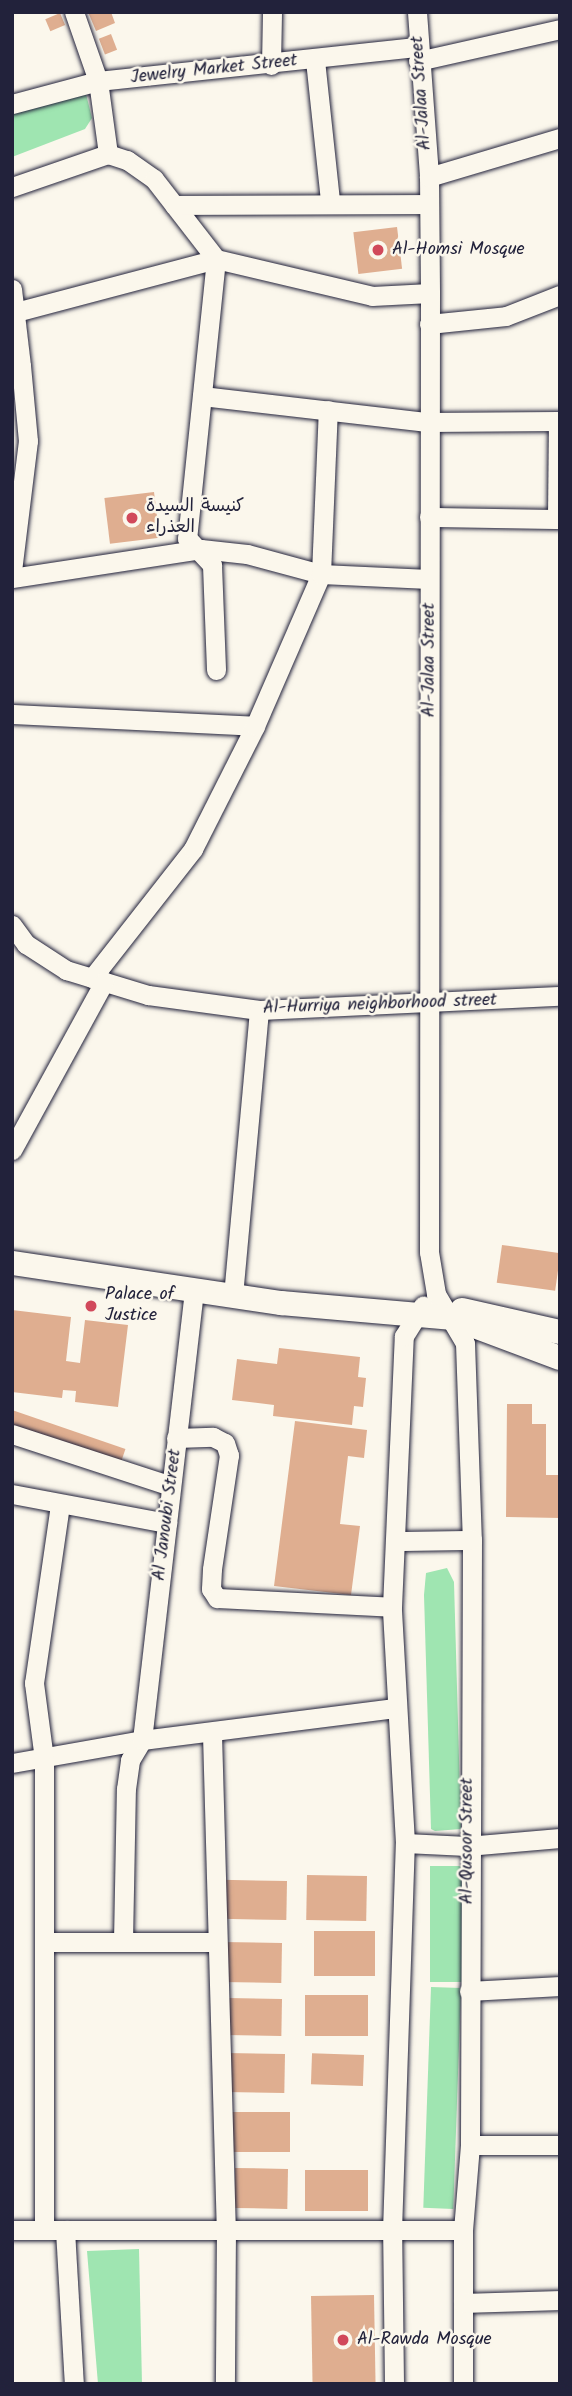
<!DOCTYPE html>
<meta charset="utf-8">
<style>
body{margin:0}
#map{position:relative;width:572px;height:2396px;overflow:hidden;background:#fbf7ec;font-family:Kalam,"Playpen Sans Arabic",sans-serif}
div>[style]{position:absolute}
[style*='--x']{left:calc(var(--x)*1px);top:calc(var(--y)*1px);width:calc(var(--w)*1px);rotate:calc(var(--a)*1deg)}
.green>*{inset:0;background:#9fe5b1;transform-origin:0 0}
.building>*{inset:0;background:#dfae90;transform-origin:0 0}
.roads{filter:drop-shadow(0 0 2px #22223b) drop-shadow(0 0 2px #22223b)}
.minor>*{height:19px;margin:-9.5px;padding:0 9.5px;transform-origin:9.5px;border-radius:9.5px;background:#fbf7ec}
.major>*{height:24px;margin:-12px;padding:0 12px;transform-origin:12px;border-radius:12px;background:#fbf7ec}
.dots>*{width:19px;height:19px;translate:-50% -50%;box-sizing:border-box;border:4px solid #fbf7ec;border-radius:50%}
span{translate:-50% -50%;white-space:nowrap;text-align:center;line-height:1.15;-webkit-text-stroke:5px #fbf7ec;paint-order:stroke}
.street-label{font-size:18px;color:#22223b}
.poi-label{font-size:18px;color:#22223b}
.left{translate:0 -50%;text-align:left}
.frame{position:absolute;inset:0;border:14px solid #22223b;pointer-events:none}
</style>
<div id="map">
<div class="green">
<div style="clip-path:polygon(86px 94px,92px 118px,85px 129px,12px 157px,12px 108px)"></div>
<div style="clip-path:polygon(447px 1568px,454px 1582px,461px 1829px,435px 1831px,431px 1829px,424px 1595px,426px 1573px)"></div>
<div style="left:462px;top:1866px;width:116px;height:32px;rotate:90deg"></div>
<div style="left:431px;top:1987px;width:30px;height:221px;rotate:2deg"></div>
<div style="clip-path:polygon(139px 2249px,142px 2384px,98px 2384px,87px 2251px)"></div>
</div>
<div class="building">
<div style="clip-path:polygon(88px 12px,111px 12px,115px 23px,96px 31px)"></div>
<div style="left:60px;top:13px;width:13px;height:16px;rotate:67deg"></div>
<div style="left:111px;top:34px;width:17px;height:13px;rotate:69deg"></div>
<div style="left:397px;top:227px;width:42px;height:44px;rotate:83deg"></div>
<div style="left:154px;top:492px;width:46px;height:50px;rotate:83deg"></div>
<div style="left:502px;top:1245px;width:59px;height:38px;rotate:8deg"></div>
<div style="clip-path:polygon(12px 1310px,71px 1317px,66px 1361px,80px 1363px,85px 1320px,128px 1325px,118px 1407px,75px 1402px,76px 1391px,63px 1390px,62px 1398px,12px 1392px)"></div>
<div style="clip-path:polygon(279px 1348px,360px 1357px,358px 1377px,366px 1378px,363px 1407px,354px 1406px,352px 1425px,273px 1416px,274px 1405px,232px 1400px,237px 1359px,277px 1364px)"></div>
<div style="clip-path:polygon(507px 1404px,532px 1404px,532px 1424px,546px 1424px,546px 1475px,560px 1475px,560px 1518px,506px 1517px)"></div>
<div style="left:12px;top:1410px;width:120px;height:14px;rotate:19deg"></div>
<div style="clip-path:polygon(295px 1421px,367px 1430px,364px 1458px,348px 1456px,340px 1524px,360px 1526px,351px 1595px,274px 1586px)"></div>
<div style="left:307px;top:1875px;width:60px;height:45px;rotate:1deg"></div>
<div style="left:287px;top:1881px;width:39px;height:66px;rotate:91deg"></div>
<div style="left:314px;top:1931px;width:61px;height:45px"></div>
<div style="left:221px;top:1942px;width:61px;height:40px;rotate:1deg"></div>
<div style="left:305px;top:1995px;width:63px;height:41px"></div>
<div style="left:227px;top:1998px;width:55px;height:37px;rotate:1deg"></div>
<div style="left:226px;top:2053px;width:59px;height:39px;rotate:1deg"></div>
<div style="left:364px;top:2055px;width:31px;height:52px;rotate:92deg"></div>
<div style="left:228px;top:2112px;width:62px;height:40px"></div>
<div style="left:235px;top:2168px;width:53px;height:40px;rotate:1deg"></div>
<div style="left:305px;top:2170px;width:63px;height:41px"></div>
<div style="left:374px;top:2295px;width:89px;height:63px;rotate:89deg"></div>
</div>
<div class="roads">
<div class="minor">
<div style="--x:74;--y:12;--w:73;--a:70.8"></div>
<div style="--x:98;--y:81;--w:74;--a:82.2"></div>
<div style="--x:417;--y:12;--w:165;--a:85.8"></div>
<div style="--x:429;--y:177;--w:116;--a:89.5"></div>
<div style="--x:430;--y:293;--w:959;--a:90.06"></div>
<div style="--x:429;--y:1252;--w:43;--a:80.5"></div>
<div style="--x:436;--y:1294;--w:57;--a:59.4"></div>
<div style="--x:465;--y:1343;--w:197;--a:88"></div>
<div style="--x:472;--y:1540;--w:605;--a:90.19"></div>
<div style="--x:470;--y:2145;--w:85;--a:94.7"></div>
<div style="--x:463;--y:2230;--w:154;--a:90"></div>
<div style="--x:315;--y:60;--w:142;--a:83.9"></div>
<div style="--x:418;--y:61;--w:146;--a:-12.7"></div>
<div style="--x:271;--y:65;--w:53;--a:-88.9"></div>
<div style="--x:12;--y:104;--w:89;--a:-15"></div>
<div style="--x:98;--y:81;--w:322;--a:-6.1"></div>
<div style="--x:429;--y:177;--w:137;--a:-16.6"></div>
<div style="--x:12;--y:187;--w:102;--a:-19"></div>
<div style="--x:108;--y:154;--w:20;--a:18"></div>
<div style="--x:127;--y:160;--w:33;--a:35"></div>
<div style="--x:154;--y:179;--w:101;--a:52.2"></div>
<div style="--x:216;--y:259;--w:160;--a:13.3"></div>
<div style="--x:372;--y:296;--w:58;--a:-3"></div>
<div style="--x:174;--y:205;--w:255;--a:-0.2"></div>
<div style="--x:12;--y:289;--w:78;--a:83.3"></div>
<div style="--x:21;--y:366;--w:17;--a:-123"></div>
<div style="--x:12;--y:313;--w:211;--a:-14.8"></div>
<div style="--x:216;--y:259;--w:281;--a:95.9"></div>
<div style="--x:187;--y:538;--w:37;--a:47"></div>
<div style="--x:212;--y:565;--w:105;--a:87.8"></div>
<div style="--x:429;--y:324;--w:77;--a:-5.9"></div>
<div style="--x:506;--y:316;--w:58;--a:-21.3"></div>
<div style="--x:202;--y:396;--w:227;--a:6.6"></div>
<div style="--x:428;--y:422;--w:130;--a:-0.4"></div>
<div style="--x:558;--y:421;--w:98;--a:90.6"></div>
<div style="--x:429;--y:517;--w:131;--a:0.9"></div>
<div style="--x:12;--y:571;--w:131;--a:-83"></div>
<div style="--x:28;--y:441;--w:75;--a:-95.3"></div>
<div style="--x:12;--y:578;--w:191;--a:-8.7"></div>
<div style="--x:201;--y:549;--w:46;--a:6.2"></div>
<div style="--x:247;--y:554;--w:77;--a:15.1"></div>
<div style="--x:321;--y:574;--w:108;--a:2.7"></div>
<div style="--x:12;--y:714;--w:243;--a:2.8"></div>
<div style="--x:12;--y:925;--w:24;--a:54"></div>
<div style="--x:26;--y:944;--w:48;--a:33"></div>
<div style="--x:66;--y:970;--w:86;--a:17"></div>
<div style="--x:148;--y:995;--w:112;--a:7.7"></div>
<div style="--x:259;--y:1010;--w:301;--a:-2.7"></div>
<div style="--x:92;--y:978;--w:164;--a:-51.9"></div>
<div style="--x:193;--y:849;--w:138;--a:-63.2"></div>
<div style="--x:255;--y:726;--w:166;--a:-66.5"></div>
<div style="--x:321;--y:574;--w:164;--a:-87.6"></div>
<div style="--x:12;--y:1150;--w:192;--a:-61.3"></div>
<div style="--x:234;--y:1285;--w:276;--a:-84.8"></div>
<div style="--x:12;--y:1434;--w:167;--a:18.1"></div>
<div style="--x:176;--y:1438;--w:37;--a:-2"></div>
<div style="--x:213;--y:1437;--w:13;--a:27"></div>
<div style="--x:225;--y:1443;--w:13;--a:72"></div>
<div style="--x:229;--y:1455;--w:115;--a:98.5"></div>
<div style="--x:212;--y:1569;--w:20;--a:93"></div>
<div style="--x:211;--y:1589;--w:11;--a:56"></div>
<div style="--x:217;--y:1598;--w:175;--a:2.9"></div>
<div style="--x:12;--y:1494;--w:158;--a:10.6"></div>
<div style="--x:396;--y:1541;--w:76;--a:-0.8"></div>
<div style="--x:212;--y:1734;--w:494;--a:88.4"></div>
<div style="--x:226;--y:2228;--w:156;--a:90.4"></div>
<div style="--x:12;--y:1763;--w:132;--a:-10"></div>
<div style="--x:142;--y:1740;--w:257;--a:-7.2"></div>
<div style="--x:405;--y:1843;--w:62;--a:2.8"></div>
<div style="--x:467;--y:1846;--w:93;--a:-4.9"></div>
<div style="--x:123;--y:1941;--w:152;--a:-88.9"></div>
<div style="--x:126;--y:1789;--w:29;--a:-82"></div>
<div style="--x:130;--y:1760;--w:23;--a:-59"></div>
<div style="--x:142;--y:1740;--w:453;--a:-83.4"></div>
<div style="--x:44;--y:1942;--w:172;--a:0"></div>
<div style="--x:469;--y:1991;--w:91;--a:-3.1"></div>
<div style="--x:470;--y:2145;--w:90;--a:0"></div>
<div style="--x:12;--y:2230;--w:451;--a:0"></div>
<div style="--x:44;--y:2230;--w:471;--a:-90"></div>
<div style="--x:44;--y:1759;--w:77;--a:-97.5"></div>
<div style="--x:34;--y:1683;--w:180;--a:-81.7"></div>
<div style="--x:65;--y:2230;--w:154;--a:86.7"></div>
<div style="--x:463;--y:2303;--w:97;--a:-1.8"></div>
<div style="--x:394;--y:2384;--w:153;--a:-90.7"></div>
<div style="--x:392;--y:2231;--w:388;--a:-88.1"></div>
<div style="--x:405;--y:1843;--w:236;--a:-93.2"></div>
<div style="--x:392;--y:1607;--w:271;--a:-87.5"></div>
<div style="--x:404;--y:1336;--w:36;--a:-58"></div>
</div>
<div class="major">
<div style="--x:12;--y:1263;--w:272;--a:8.5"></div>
<div style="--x:281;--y:1303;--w:173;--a:5"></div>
<div style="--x:453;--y:1318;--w:114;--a:20.5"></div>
<div style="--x:462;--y:1310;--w:100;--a:12.7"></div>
</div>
</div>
<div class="dots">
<div style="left:378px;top:250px;background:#d1495b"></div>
<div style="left:132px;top:518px;background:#d1495b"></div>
<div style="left:91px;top:1306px;background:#d1495b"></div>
<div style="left:343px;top:2340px;background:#d1495b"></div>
</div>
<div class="street-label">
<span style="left:214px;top:70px;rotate:-6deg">Jewelry Market Street</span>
<span style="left:422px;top:93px;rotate:-94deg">Al-Jalaa Street</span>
<span style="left:430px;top:660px;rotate:-90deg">Al-Jalaa Street</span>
<span style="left:380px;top:1005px;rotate:-2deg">Al-Hurriya neighborhood street</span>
<span style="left:168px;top:1515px;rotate:-83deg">Al Janoubi Street</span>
<span style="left:468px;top:1841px;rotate:-90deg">Al-Qusoor Street</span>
</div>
<div class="poi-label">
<span class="left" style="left:392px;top:250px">Al-Homsi Mosque</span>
<span class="left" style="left:146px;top:518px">كنيسة السيدة<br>العذراء</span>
<span class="left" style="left:105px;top:1306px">Palace of<br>Justice</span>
<span class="left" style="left:357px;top:2340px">Al-Rawda Mosque</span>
</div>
<div class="frame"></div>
</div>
